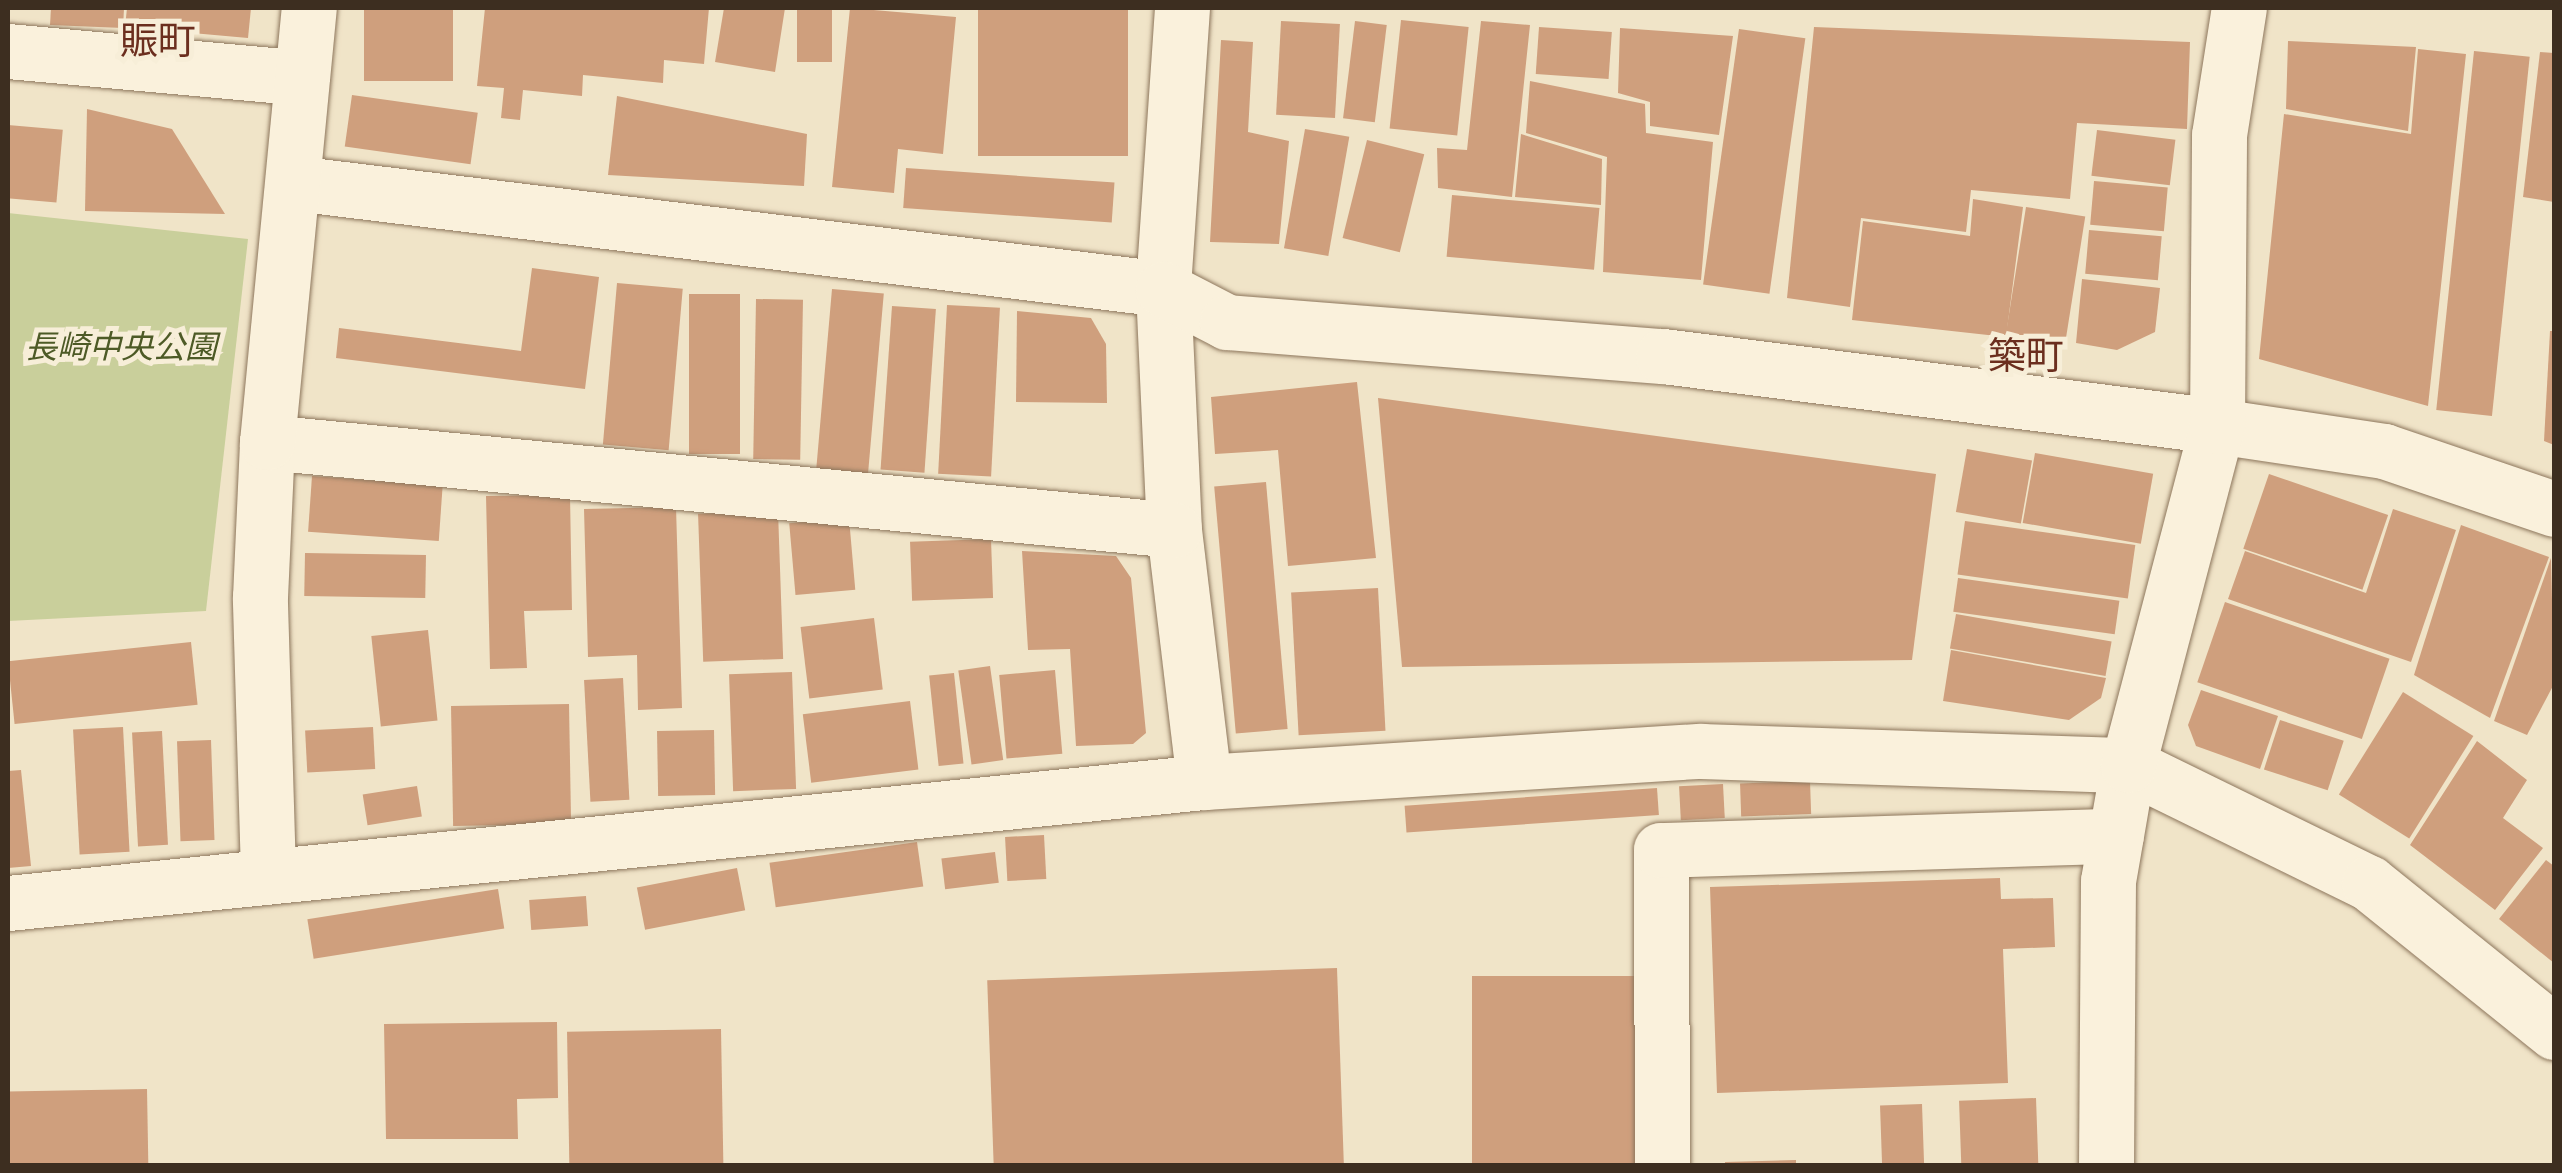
<!DOCTYPE html>
<meta charset="utf-8">
<style>
body{margin:0}
#map{position:relative;width:2562px;height:1173px;overflow:hidden;background:#f0e4c8;font-family:"Zilla Slab","Noto Sans JP",serif}
div>[style]{position:absolute}
[style*='--x']{left:calc(var(--x)*1px);top:calc(var(--y)*1px);width:calc(var(--w)*1px);rotate:calc(var(--a)*1deg)}
.green>*{inset:0;background:#c9cf9b}
.building>*{inset:0;background:#cf9f7d;transform-origin:0 0}
.roads{filter:drop-shadow(0 0 2px #8d765c) drop-shadow(0 0 2px #8d765c)}
.minor>*{height:55px;margin:-27.5px;padding:0 27.5px;transform-origin:27.5px;border-radius:27.5px;background:#faf1dc}
.tertiary>*{height:55px;margin:-27.5px;padding:0 27.5px;transform-origin:27.5px;border-radius:27.5px;background:#faf1dc}
span{translate:-50% -50%;white-space:nowrap;text-align:center;line-height:1.15;-webkit-text-stroke:10px #f7eed8;paint-order:stroke}
.park-label{font-size:32px;color:#4d5a26;font-style:italic}
.quarter-label{font-size:38px;color:#6b2e1e}
.frame{position:absolute;inset:0;border:10px solid #3d2e20;pointer-events:none}
</style>
<div id="map">
<div class="green">
<div style="clip-path:polygon(8px 213px,248px 239px,206px 611px,8px 621px)"></div>
</div>
<div class="building">
<div style="clip-path:polygon(51px 8px,124px 8px,123px 28px,50px 25px)"></div>
<div style="clip-path:polygon(127px 8px,251px 8px,248px 38px,125px 27px)"></div>
<div style="left:364px;top:8px;width:89px;height:73px"></div>
<div style="clip-path:polygon(485px 8px,709px 8px,704px 64px,664px 60px,663px 83px,583px 75px,582px 96px,523px 90px,520px 120px,501px 118px,504px 88px,477px 86px)"></div>
<div style="clip-path:polygon(724px 8px,785px 8px,775px 72px,715px 62px)"></div>
<div style="left:797px;top:8px;width:35px;height:54px"></div>
<div style="clip-path:polygon(850px 8px,956px 17px,943px 154px,898px 149px,894px 193px,832px 187px)"></div>
<div style="left:978px;top:8px;width:150px;height:148px"></div>
<div style="left:1401px;top:20px;width:68px;height:109px;rotate:6deg"></div>
<div style="left:1281px;top:21px;width:59px;height:94px;rotate:3deg"></div>
<div style="left:1355px;top:21px;width:32px;height:98px;rotate:7deg"></div>
<div style="clip-path:polygon(1481px 21px,1530px 25px,1512px 197px,1438px 188px,1437px 148px,1467px 150px)"></div>
<div style="left:1539px;top:27px;width:73px;height:47px;rotate:4deg"></div>
<div style="clip-path:polygon(1814px 27px,2190px 42px,2187px 129px,2077px 123px,2070px 199px,1971px 190px,1966px 232px,1861px 218px,1850px 307px,1787px 298px)"></div>
<div style="clip-path:polygon(1620px 28px,1733px 36px,1719px 135px,1650px 126px,1650px 102px,1618px 93px)"></div>
<div style="left:1739px;top:29px;width:67px;height:258px;rotate:8deg"></div>
<div style="clip-path:polygon(1221px 40px,1253px 42px,1248px 132px,1289px 141px,1279px 244px,1210px 242px)"></div>
<div style="clip-path:polygon(2288px 41px,2416px 47px,2408px 131px,2286px 109px)"></div>
<div style="clip-path:polygon(2418px 49px,2466px 54px,2428px 406px,2259px 359px,2284px 114px,2411px 134px)"></div>
<div style="left:2474px;top:51px;width:56px;height:361px;rotate:6deg"></div>
<div style="clip-path:polygon(2540px 52px,2554px 53px,2554px 202px,2523px 197px)"></div>
<div style="clip-path:polygon(1530px 81px,1645px 104px,1646px 133px,1713px 142px,1701px 280px,1603px 272px,1607px 157px,1526px 133px)"></div>
<div style="left:352px;top:95px;width:127px;height:52px;rotate:8deg"></div>
<div style="clip-path:polygon(617px 96px,807px 134px,804px 186px,608px 175px)"></div>
<div style="clip-path:polygon(87px 109px,172px 129px,225px 214px,85px 211px)"></div>
<div style="left:8px;top:125px;width:55px;height:73px;rotate:5deg"></div>
<div style="left:1305px;top:129px;width:45px;height:121px;rotate:10deg"></div>
<div style="left:2097px;top:130px;width:79px;height:46px;rotate:7deg"></div>
<div style="clip-path:polygon(1521px 134px,1602px 159px,1601px 205px,1515px 197px)"></div>
<div style="left:1367px;top:140px;width:59px;height:101px;rotate:14deg"></div>
<div style="left:906px;top:168px;width:209px;height:40px;rotate:4deg"></div>
<div style="left:2094px;top:181px;width:74px;height:44px;rotate:5deg"></div>
<div style="left:1452px;top:195px;width:148px;height:62px;rotate:5deg"></div>
<div style="clip-path:polygon(1973px 199px,2023px 207px,2006px 337px,1852px 320px,1863px 221px,1970px 236px)"></div>
<div style="left:2026px;top:207px;width:60px;height:132px;rotate:9deg"></div>
<div style="left:2089px;top:230px;width:73px;height:44px;rotate:5deg"></div>
<div style="clip-path:polygon(532px 268px,599px 277px,585px 389px,336px 358px,339px 328px,521px 351px)"></div>
<div style="clip-path:polygon(2082px 279px,2160px 288px,2155px 332px,2117px 350px,2076px 343px)"></div>
<div style="left:617px;top:283px;width:66px;height:162px;rotate:5deg"></div>
<div style="left:832px;top:289px;width:52px;height:182px;rotate:5deg"></div>
<div style="left:689px;top:294px;width:51px;height:160px"></div>
<div style="left:756px;top:299px;width:47px;height:160px;rotate:1deg"></div>
<div style="left:947px;top:305px;width:53px;height:169px;rotate:3deg"></div>
<div style="left:892px;top:306px;width:44px;height:164px;rotate:4deg"></div>
<div style="clip-path:polygon(1017px 311px,1091px 318px,1106px 344px,1107px 403px,1016px 402px)"></div>
<div style="clip-path:polygon(2550px 331px,2554px 331px,2554px 445px,2544px 441px)"></div>
<div style="clip-path:polygon(1357px 382px,1376px 558px,1288px 566px,1278px 450px,1215px 454px,1211px 397px)"></div>
<div style="clip-path:polygon(1378px 398px,1936px 474px,1912px 660px,1402px 667px)"></div>
<div style="left:1967px;top:449px;width:66px;height:64px;rotate:10deg"></div>
<div style="left:2035px;top:453px;width:120px;height:71px;rotate:10deg"></div>
<div style="left:2269px;top:474px;width:126px;height:79px;rotate:19deg"></div>
<div style="left:312px;top:476px;width:131px;height:56px;rotate:4deg"></div>
<div style="left:1266px;top:482px;width:248px;height:52px;rotate:85deg"></div>
<div style="clip-path:polygon(570px 495px,572px 610px,524px 611px,527px 668px,490px 669px,486px 496px)"></div>
<div style="clip-path:polygon(676px 507px,682px 708px,638px 710px,637px 655px,588px 657px,584px 509px)"></div>
<div style="clip-path:polygon(2393px 509px,2456px 530px,2411px 662px,2228px 599px,2245px 551px,2366px 593px)"></div>
<div style="left:778px;top:511px;width:148px;height:80px;rotate:88deg"></div>
<div style="left:849px;top:518px;width:72px;height:60px;rotate:85deg"></div>
<div style="left:1965px;top:521px;width:172px;height:54px;rotate:8deg"></div>
<div style="clip-path:polygon(2461px 525px,2549px 557px,2490px 718px,2414px 675px)"></div>
<div style="left:991px;top:539px;width:59px;height:81px;rotate:88deg"></div>
<div style="clip-path:polygon(1022px 551px,1116px 556px,1131px 578px,1146px 733px,1133px 744px,1076px 746px,1070px 649px,1028px 650px)"></div>
<div style="left:305px;top:553px;width:121px;height:43px;rotate:1deg"></div>
<div style="clip-path:polygon(2551px 558px,2554px 684px,2527px 735px,2494px 721px)"></div>
<div style="left:1958px;top:578px;width:163px;height:34px;rotate:8deg"></div>
<div style="left:1378px;top:588px;width:143px;height:87px;rotate:87deg"></div>
<div style="left:2225px;top:602px;width:174px;height:85px;rotate:19deg"></div>
<div style="left:1956px;top:614px;width:158px;height:35px;rotate:10deg"></div>
<div style="left:874px;top:618px;width:72px;height:74px;rotate:83deg"></div>
<div style="left:428px;top:630px;width:91px;height:57px;rotate:84deg"></div>
<div style="left:191px;top:642px;width:63px;height:184px;rotate:84deg"></div>
<div style="clip-path:polygon(1951px 650px,2106px 678px,2101px 698px,2069px 720px,1943px 701px)"></div>
<div style="left:990px;top:666px;width:95px;height:32px;rotate:82deg"></div>
<div style="left:1055px;top:670px;width:84px;height:56px;rotate:85deg"></div>
<div style="left:792px;top:672px;width:117px;height:63px;rotate:88deg"></div>
<div style="left:954px;top:673px;width:91px;height:25px;rotate:84deg"></div>
<div style="left:623px;top:678px;width:122px;height:39px;rotate:87deg"></div>
<div style="clip-path:polygon(2201px 690px,2278px 716px,2260px 769px,2196px 746px,2188px 725px)"></div>
<div style="left:2403px;top:692px;width:83px;height:121px;rotate:32deg"></div>
<div style="left:910px;top:701px;width:69px;height:108px;rotate:83deg"></div>
<div style="left:569px;top:704px;width:120px;height:118px;rotate:89deg"></div>
<div style="left:2280px;top:720px;width:67px;height:52px;rotate:18deg"></div>
<div style="left:123px;top:727px;width:125px;height:50px;rotate:87deg"></div>
<div style="left:373px;top:727px;width:42px;height:68px;rotate:87deg"></div>
<div style="left:714px;top:730px;width:65px;height:57px;rotate:89deg"></div>
<div style="left:162px;top:731px;width:114px;height:30px;rotate:87deg"></div>
<div style="left:211px;top:740px;width:100px;height:34px;rotate:88deg"></div>
<div style="clip-path:polygon(2477px 741px,2527px 780px,2503px 818px,2543px 848px,2495px 910px,2410px 845px)"></div>
<div style="clip-path:polygon(21px 770px,31px 866px,8px 868px,8px 771px)"></div>
<div style="left:1810px;top:781px;width:33px;height:70px;rotate:88deg"></div>
<div style="left:1723px;top:784px;width:34px;height:44px;rotate:87deg"></div>
<div style="left:417px;top:786px;width:31px;height:55px;rotate:81deg"></div>
<div style="left:1657px;top:788px;width:27px;height:253px;rotate:86deg"></div>
<div style="left:1044px;top:835px;width:44px;height:39px;rotate:87deg"></div>
<div style="left:917px;top:842px;width:45px;height:149px;rotate:82deg"></div>
<div style="left:995px;top:852px;width:31px;height:54px;rotate:83deg"></div>
<div style="clip-path:polygon(2546px 860px,2554px 866px,2554px 963px,2499px 919px)"></div>
<div style="left:737px;top:868px;width:43px;height:102px;rotate:79deg"></div>
<div style="clip-path:polygon(2000px 878px,2001px 899px,2053px 898px,2055px 947px,2003px 949px,2008px 1083px,1717px 1093px,1710px 887px)"></div>
<div style="left:498px;top:889px;width:40px;height:193px;rotate:81deg"></div>
<div style="left:586px;top:896px;width:30px;height:57px;rotate:86deg"></div>
<div style="left:1337px;top:968px;width:198px;height:350px;rotate:88deg"></div>
<div style="left:1472px;top:976px;width:165px;height:190px"></div>
<div style="clip-path:polygon(557px 1022px,558px 1098px,517px 1099px,518px 1139px,386px 1139px,384px 1024px)"></div>
<div style="left:721px;top:1029px;width:137px;height:154px;rotate:89deg"></div>
<div style="left:147px;top:1089px;width:77px;height:139px;rotate:89deg"></div>
<div style="left:2036px;top:1098px;width:68px;height:77px;rotate:88deg"></div>
<div style="left:1922px;top:1104px;width:62px;height:42px;rotate:88deg"></div>
<div style="clip-path:polygon(1796px 1160px,1796px 1166px,1725px 1166px,1725px 1162px)"></div>
</div>
<div class="roads">
<div class="minor">
<div style="--x:1182;--y:8;--w:282;--a:93.9"></div>
<div style="--x:1163;--y:289;--w:241;--a:87.4"></div>
<div style="--x:1174;--y:530;--w:254;--a:83.2"></div>
<div style="--x:8;--y:51;--w:295;--a:5.2"></div>
<div style="--x:294;--y:183;--w:875;--a:6.95"></div>
<div style="--x:1163;--y:289;--w:72;--a:27.3"></div>
<div style="--x:1227;--y:322;--w:437;--a:4.5"></div>
<div style="--x:1663;--y:356;--w:558;--a:7.2"></div>
<div style="--x:2217;--y:426;--w:169;--a:8.5"></div>
<div style="--x:2384;--y:451;--w:180;--a:18.8"></div>
<div style="--x:267;--y:442;--w:911;--a:5.54"></div>
<div style="--x:268;--y:873;--w:276;--a:-91.7"></div>
<div style="--x:260;--y:597;--w:155;--a:-87.4"></div>
<div style="--x:267;--y:442;--w:436;--a:-84.5"></div>
<div style="--x:8;--y:903;--w:1202;--a:-5.78"></div>
<div style="--x:1204;--y:782;--w:498;--a:-3.6"></div>
<div style="--x:1701;--y:751;--w:427;--a:1.9"></div>
<div style="--x:2128;--y:765;--w:268;--a:26.1"></div>
<div style="--x:2369;--y:883;--w:238;--a:38.8"></div>
<div style="--x:1662;--y:1166;--w:316;--a:-90.2"></div>
<div style="--x:1661;--y:850;--w:455;--a:-1.8"></div>
</div>
<div class="tertiary">
<div style="--x:2106;--y:1166;--w:285;--a:-89.6"></div>
<div style="--x:2108;--y:881;--w:118;--a:-80.2"></div>
<div style="--x:2128;--y:765;--w:350;--a:-75.3"></div>
<div style="--x:2217;--y:426;--w:291;--a:-89.6"></div>
<div style="--x:2219;--y:135;--w:129;--a:-81.1"></div>
</div>
</div>
<div class="park-label">
<span style="left:121px;top:347px">長崎中央公園</span>
</div>
<div class="quarter-label">
<span style="left:158px;top:42px">賑町</span>
<span style="left:2026px;top:357px">築町</span>
</div>
<div class="frame"></div>
</div>
